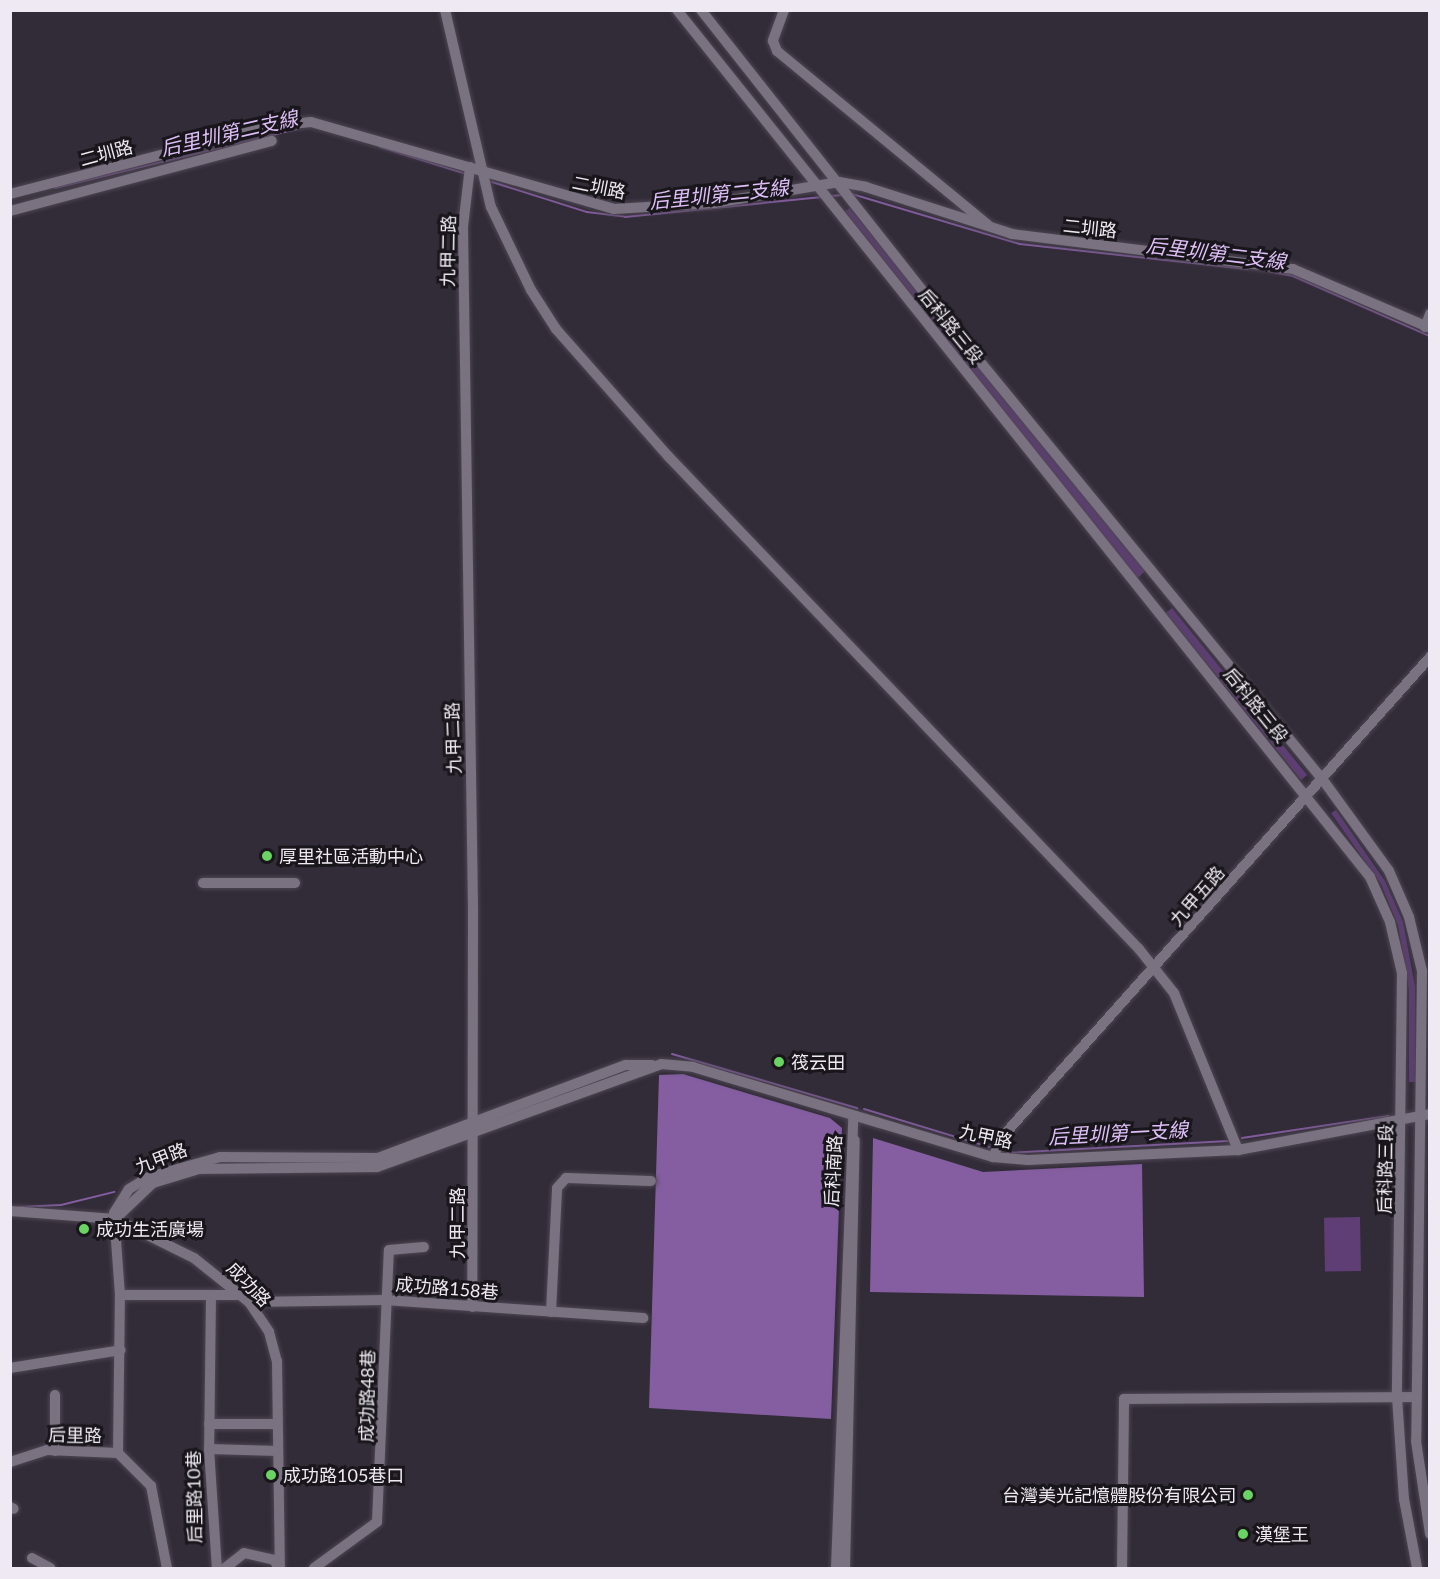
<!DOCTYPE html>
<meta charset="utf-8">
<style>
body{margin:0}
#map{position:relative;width:1440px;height:1579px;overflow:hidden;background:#322b38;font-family:Lato,"Noto Sans TC",sans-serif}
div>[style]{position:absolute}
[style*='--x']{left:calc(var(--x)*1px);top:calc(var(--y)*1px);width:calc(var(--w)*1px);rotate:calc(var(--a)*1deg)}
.green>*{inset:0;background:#5f3e76;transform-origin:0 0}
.water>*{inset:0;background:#845ea0}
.stream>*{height:2px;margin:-1px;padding:0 1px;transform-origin:1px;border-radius:1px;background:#845ea0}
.roads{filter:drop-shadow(0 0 2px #4d4652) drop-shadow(0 0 2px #4d4652)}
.minor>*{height:10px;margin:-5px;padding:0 5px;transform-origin:5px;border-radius:5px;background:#7a7281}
.dots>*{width:16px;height:16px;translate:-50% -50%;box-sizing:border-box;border:3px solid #18151b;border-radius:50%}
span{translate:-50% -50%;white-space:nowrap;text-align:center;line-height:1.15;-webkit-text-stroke:6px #18151b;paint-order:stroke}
.street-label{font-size:18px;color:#eee9f2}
.poi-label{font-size:18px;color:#eee9f2}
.left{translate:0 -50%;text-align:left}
.right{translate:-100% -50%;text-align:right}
.water-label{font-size:20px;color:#debff7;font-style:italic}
.frame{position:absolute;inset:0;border:12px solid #eee9f2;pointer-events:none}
</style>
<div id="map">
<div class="green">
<div style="clip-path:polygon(850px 208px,1145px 571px,1137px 579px,845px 211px)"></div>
<div style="left:1172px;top:608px;width:215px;height:8px;rotate:51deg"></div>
<div style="clip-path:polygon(1336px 810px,1385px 881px,1403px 922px,1415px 986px,1416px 1082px,1409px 1082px,1409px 990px,1398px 925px,1381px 884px,1331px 813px)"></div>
<div style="left:1360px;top:1217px;width:54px;height:36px;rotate:89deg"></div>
</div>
<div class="water">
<div style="clip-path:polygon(683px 1074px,830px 1118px,842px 1128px,831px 1419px,649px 1408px,659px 1075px)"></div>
<div style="clip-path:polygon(873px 1138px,983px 1172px,1142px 1164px,1144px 1297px,870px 1292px)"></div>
</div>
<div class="stream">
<div style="--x:380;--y:147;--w:90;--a:17.4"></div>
<div style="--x:489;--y:181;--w:103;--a:17.6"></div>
<div style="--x:587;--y:212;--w:38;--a:7"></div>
<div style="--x:625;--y:217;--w:198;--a:-5.8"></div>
<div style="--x:55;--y:188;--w:249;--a:-13.7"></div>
<div style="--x:852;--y:194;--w:175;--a:16.6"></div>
<div style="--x:1020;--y:244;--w:229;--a:6.3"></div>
<div style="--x:831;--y:196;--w:12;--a:-5"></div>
<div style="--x:1268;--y:271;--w:25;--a:11"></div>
<div style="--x:1293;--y:276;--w:150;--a:23.7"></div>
<div style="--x:672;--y:1054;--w:193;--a:16.3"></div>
<div style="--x:864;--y:1109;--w:131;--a:16.9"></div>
<div style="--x:1242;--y:1138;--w:148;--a:-8.6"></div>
<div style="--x:1007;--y:1153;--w:222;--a:-3.1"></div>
<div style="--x:19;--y:1207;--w:42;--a:-2.7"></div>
<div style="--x:61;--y:1205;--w:55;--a:-13.8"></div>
</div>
<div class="roads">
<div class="minor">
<div style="--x:445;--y:10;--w:202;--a:76.9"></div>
<div style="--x:491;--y:207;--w:92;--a:64.3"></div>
<div style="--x:531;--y:290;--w:46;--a:57.3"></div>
<div style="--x:556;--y:329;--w:169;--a:48.6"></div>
<div style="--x:668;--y:456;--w:682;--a:46.31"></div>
<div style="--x:1139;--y:949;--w:56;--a:51.5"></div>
<div style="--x:1174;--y:993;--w:170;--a:67.8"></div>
<div style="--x:677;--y:10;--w:1110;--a:51.36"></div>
<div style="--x:1370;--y:877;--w:49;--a:66"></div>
<div style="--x:1390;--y:922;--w:52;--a:76.8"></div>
<div style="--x:1402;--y:973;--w:424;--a:90.7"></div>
<div style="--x:1397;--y:1397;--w:102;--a:86.1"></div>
<div style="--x:1404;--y:1499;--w:70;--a:79.3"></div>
<div style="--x:701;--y:10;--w:387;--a:51.7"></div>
<div style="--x:941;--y:314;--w:603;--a:50.66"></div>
<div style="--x:1323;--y:780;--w:112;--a:54"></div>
<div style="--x:1389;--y:871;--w:50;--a:66.5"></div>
<div style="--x:1409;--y:917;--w:56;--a:76.5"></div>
<div style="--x:1422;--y:971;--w:470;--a:90.7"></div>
<div style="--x:1416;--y:1441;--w:94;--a:81.4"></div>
<div style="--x:784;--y:10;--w:33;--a:110"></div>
<div style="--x:773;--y:41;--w:11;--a:68"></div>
<div style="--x:777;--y:51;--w:273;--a:39.5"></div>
<div style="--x:470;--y:167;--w:60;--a:96.7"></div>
<div style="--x:463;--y:227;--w:681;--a:89.16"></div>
<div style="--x:473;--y:908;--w:399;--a:90.1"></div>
<div style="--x:10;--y:194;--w:271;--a:-14.5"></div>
<div style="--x:272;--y:126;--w:39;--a:-6"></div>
<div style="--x:311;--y:122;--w:315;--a:16"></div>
<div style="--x:614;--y:209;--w:100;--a:-3.4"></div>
<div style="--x:714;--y:203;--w:127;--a:-9.5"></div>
<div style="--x:839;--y:182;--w:27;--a:10"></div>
<div style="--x:866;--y:187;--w:153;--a:17.8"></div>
<div style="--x:1012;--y:234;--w:283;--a:7.1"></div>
<div style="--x:1293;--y:269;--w:149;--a:23.3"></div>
<div style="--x:10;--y:211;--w:271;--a:-15"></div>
<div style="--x:1425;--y:327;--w:14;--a:-69"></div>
<div style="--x:203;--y:883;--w:92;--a:0"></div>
<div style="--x:993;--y:1157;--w:23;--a:-65"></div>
<div style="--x:1003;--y:1136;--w:642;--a:-48.28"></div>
<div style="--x:10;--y:1211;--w:105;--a:4.4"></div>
<div style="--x:115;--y:1219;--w:88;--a:26.3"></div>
<div style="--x:194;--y:1258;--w:70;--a:38.7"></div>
<div style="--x:249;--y:1302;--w:36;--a:56"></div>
<div style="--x:269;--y:1332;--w:30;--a:75"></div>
<div style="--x:277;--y:1361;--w:207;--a:89.2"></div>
<div style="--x:115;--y:1219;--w:52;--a:-43.5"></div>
<div style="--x:153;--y:1183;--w:48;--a:-16.9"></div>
<div style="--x:199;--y:1169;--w:178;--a:-0.6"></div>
<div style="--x:377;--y:1167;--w:302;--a:-19.9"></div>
<div style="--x:661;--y:1064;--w:32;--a:5"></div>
<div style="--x:693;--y:1067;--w:313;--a:16.7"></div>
<div style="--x:993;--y:1157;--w:35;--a:5"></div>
<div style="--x:1028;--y:1160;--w:210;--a:-2.7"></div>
<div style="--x:1238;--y:1150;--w:195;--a:-10.6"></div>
<div style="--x:120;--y:1295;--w:122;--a:0"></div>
<div style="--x:211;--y:1295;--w:154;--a:90.7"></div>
<div style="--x:209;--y:1449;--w:119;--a:86.2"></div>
<div style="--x:249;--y:1302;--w:136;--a:-0.8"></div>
<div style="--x:385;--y:1300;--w:259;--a:4"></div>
<div style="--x:551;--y:1312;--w:124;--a:-87.2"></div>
<div style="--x:557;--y:1188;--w:13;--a:-48"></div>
<div style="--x:566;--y:1178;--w:85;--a:2"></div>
<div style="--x:10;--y:1368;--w:112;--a:-9.2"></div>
<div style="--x:209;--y:1424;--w:68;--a:0"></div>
<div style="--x:209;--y:1449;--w:69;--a:1.7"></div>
<div style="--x:55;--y:1451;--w:56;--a:-90"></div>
<div style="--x:118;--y:1453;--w:158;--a:-89.3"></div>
<div style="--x:120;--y:1295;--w:82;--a:-94.2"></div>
<div style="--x:114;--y:1213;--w:28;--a:-58"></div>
<div style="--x:129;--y:1189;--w:23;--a:-31"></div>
<div style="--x:149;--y:1177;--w:74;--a:-15.7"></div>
<div style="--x:220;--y:1157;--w:158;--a:0.4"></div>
<div style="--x:378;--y:1158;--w:265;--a:-20.6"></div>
<div style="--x:626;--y:1065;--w:26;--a:0"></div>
<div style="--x:10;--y:1462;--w:39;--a:-18"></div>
<div style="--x:47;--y:1450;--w:71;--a:2.4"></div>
<div style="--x:118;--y:1453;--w:47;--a:45"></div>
<div style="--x:151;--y:1486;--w:84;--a:79"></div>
<div style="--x:10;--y:1507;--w:4;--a:27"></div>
<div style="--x:32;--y:1558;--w:21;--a:29"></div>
<div style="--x:225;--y:1568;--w:24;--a:-38"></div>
<div style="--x:244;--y:1553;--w:31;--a:13"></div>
<div style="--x:274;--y:1560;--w:9;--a:58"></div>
<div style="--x:314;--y:1568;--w:78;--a:-36.1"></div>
<div style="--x:377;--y:1522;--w:272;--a:-87.5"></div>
<div style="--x:389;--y:1250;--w:35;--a:-5"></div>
<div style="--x:836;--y:1568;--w:450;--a:-87.8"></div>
<div style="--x:845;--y:1568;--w:428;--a:-88.7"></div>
<div style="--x:1122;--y:1568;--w:169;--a:-89.3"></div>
<div style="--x:1124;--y:1399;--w:292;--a:-0.4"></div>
</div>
</div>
<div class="dots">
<div style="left:267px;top:856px;background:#6bd363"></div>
<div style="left:779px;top:1062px;background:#6bd363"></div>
<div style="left:84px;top:1229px;background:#6bd363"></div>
<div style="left:271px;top:1475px;background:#6bd363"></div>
<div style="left:1248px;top:1495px;background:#6bd363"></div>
<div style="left:1243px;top:1534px;background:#6bd363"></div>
</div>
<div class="street-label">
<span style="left:106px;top:153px;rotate:-15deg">二圳路</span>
<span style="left:599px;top:187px;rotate:11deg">二圳路</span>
<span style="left:1090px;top:228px;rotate:6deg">二圳路</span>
<span style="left:448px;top:251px;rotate:-89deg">九甲二路</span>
<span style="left:951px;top:326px;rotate:51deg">后科路三段</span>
<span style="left:1256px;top:705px;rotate:51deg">后科路三段</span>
<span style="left:453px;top:738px;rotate:-92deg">九甲二路</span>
<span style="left:1197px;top:896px;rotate:-49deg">九甲五路</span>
<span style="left:986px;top:1136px;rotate:12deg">九甲路</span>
<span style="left:161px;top:1158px;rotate:-21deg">九甲路</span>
<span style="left:1385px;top:1169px;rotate:-89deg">后科路三段</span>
<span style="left:833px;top:1171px;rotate:-87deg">后科南路</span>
<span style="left:457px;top:1223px;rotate:-90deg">九甲二路</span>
<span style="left:249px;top:1284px;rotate:46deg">成功路</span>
<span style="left:447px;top:1288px;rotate:5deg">成功路158巷</span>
<span style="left:367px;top:1396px;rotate:-89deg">成功路48巷</span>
<span style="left:75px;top:1435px;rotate:1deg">后里路</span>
<span style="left:194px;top:1497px;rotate:-91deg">后里路10巷</span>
</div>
<div class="poi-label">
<span class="left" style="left:279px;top:856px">厚里社區活動中心</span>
<span class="left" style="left:791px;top:1062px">筏云田</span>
<span class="left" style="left:96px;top:1229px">成功生活廣場</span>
<span class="left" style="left:283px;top:1475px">成功路105巷口</span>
<span class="right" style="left:1236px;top:1495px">台灣美光記憶體股份有限公司</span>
<span class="left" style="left:1255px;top:1534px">漢堡王</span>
</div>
<div class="water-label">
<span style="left:229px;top:133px;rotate:-13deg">后里圳第二支線</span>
<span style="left:719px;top:194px;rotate:-6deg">后里圳第二支線</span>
<span style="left:1216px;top:253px;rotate:7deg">后里圳第二支線</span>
<span style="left:1118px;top:1133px;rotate:-3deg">后里圳第一支線</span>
</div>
<div class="frame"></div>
</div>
